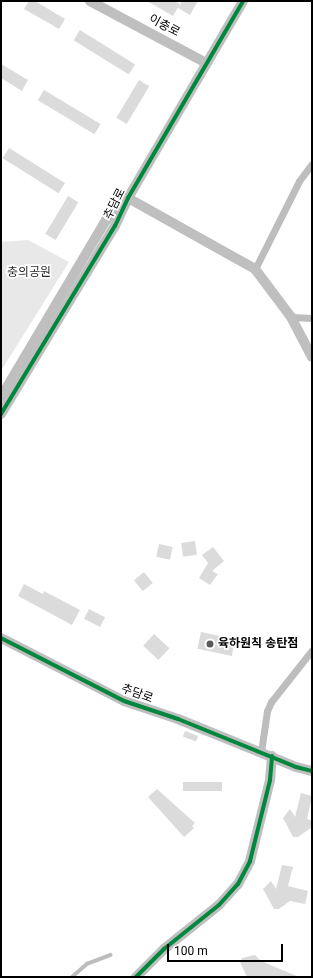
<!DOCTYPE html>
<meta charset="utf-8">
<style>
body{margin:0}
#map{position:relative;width:313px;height:978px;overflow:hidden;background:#fff;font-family:Roboto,"Noto Sans KR",sans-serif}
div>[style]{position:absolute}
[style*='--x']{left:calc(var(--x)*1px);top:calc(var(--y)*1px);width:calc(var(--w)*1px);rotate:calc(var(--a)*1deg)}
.green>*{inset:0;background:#e8e8e8}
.building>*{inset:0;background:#dbdbdb;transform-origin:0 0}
.lane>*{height:3.5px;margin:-1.75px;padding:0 1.75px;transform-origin:1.75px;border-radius:1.75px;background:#bdbdbd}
.street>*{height:7px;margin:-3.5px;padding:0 3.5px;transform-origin:3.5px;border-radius:3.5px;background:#bdbdbd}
.secondary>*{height:10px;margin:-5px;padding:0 5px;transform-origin:5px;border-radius:5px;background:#bfbfbf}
.cycleway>*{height:4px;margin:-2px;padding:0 2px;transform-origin:2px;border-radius:2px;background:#00873e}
.dots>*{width:11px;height:11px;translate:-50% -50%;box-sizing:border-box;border:2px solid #fff;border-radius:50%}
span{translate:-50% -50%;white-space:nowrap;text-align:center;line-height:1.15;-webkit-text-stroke:3.5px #fff;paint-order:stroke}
.street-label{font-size:12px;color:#000}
.park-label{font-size:12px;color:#2c2c2c}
.poi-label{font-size:12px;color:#000;font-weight:700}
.left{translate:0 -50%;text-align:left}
.frame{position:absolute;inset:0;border:2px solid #000;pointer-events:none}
.scale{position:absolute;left:167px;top:944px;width:116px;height:18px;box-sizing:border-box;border:2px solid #000;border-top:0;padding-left:5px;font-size:12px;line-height:14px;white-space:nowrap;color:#000;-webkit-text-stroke:3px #fff;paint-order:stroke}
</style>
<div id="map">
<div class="green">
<div style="clip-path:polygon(28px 240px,69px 262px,1px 371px,1px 242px)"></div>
</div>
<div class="building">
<div style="clip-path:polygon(29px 1px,35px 1px,65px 19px,59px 29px,24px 9px)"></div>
<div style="clip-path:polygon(147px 1px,174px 1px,180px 4px,173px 16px)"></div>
<div style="clip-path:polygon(182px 1px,198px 1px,190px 15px,178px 8px)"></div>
<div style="left:80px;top:30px;width:65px;height:12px;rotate:32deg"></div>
<div style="clip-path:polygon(1px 64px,28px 80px,22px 91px,1px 78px)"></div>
<div style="left:139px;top:80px;width:12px;height:44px;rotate:31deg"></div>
<div style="left:44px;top:90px;width:66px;height:12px;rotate:31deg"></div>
<div style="left:9px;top:148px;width:66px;height:12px;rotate:32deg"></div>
<div style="left:68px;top:196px;width:12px;height:44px;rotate:31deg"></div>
<div style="left:195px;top:541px;width:14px;height:14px;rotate:82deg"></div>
<div style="left:159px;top:544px;width:14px;height:13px;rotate:12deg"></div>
<div style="clip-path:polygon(213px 547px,224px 561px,212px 571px,218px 574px,210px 585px,199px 578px,208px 563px,202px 555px)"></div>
<div style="left:144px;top:572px;width:14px;height:13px;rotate:51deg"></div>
<div style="clip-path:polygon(24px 584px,43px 594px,44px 591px,80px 610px,72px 625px,18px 596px)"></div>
<div style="left:89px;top:609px;width:18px;height:11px;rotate:27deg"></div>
<div style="left:201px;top:632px;width:35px;height:17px;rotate:12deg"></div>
<div style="left:154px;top:634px;width:21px;height:16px;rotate:43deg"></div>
<div style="left:185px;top:731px;width:14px;height:6px;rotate:21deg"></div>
<div style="left:222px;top:782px;width:9px;height:39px;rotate:90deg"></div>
<div style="clip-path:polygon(157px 789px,195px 823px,192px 826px,194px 828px,184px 837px,148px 797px)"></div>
<div style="clip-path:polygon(301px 793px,312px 796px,307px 819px,312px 821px,312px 827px,298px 837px,293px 837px,283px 818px,290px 809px,295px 817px)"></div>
<div style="clip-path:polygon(282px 865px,293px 867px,288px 886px,308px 891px,305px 904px,290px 901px,279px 909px,274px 909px,263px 889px,271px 881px,276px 889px)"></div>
<div style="clip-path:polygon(255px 955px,261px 961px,299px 977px,247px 977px,240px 962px,242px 958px)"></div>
</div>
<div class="lane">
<div style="--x:72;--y:977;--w:20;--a:-41"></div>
<div style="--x:87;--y:964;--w:25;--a:-21"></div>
</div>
<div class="street">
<div style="--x:255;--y:269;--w:98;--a:-63.4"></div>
<div style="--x:299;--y:181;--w:21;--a:-53"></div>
<div style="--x:291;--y:317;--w:21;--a:3"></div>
<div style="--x:261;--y:752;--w:41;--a:-81.7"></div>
<div style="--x:267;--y:711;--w:10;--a:-66"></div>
<div style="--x:271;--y:702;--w:66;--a:-51.7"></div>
</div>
<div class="secondary">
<div style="--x:90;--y:1;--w:132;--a:28.1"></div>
<div style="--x:128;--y:198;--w:145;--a:29.2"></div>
<div style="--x:255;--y:269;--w:60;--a:53.1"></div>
<div style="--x:291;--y:317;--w:45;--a:62.3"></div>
<div style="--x:1;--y:397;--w:206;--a:-59.3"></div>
<div style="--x:106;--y:220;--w:27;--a:-45"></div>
<div style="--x:1;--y:414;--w:220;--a:-58.8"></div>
<div style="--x:115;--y:226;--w:31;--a:-65"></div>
<div style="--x:128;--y:198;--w:228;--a:-59.7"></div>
<div style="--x:1;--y:638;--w:138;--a:27.1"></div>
<div style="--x:124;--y:701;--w:57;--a:18.4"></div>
<div style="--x:178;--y:719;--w:127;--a:22.1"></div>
<div style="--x:296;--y:767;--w:16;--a:14"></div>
<div style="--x:136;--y:977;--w:40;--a:-45"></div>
<div style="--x:164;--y:949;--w:70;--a:-38.7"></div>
<div style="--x:219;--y:905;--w:28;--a:-48"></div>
<div style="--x:238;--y:884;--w:26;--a:-62"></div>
<div style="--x:250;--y:861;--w:83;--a:-76.1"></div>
<div style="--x:270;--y:780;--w:24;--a:-85"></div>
</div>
<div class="cycleway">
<div style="--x:1;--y:414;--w:220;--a:-58.8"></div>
<div style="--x:115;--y:226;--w:31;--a:-65"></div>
<div style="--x:128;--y:198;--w:228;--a:-59.7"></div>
<div style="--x:1;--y:638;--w:138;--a:27.1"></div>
<div style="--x:124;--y:701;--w:57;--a:18.4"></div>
<div style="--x:178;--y:719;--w:127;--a:22.1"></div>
<div style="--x:296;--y:767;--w:16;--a:14"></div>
<div style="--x:136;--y:977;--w:40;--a:-45"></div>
<div style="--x:164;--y:949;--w:70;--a:-38.7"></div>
<div style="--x:219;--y:905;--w:28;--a:-48"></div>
<div style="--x:238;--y:884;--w:26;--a:-62"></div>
<div style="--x:250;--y:861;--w:83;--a:-76.1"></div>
<div style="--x:270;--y:780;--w:24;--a:-85"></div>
</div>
<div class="dots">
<div style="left:210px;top:644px;background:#595959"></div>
</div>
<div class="street-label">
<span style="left:164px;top:26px;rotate:28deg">이충로</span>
<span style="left:115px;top:204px;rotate:-63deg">추담로</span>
<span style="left:137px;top:694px;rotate:20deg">추담로</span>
</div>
<div class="park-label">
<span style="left:29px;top:273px">충의공원</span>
</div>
<div class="poi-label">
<span class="left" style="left:218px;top:644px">육하원칙 송탄점</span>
</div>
<div class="frame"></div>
<div class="scale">100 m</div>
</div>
